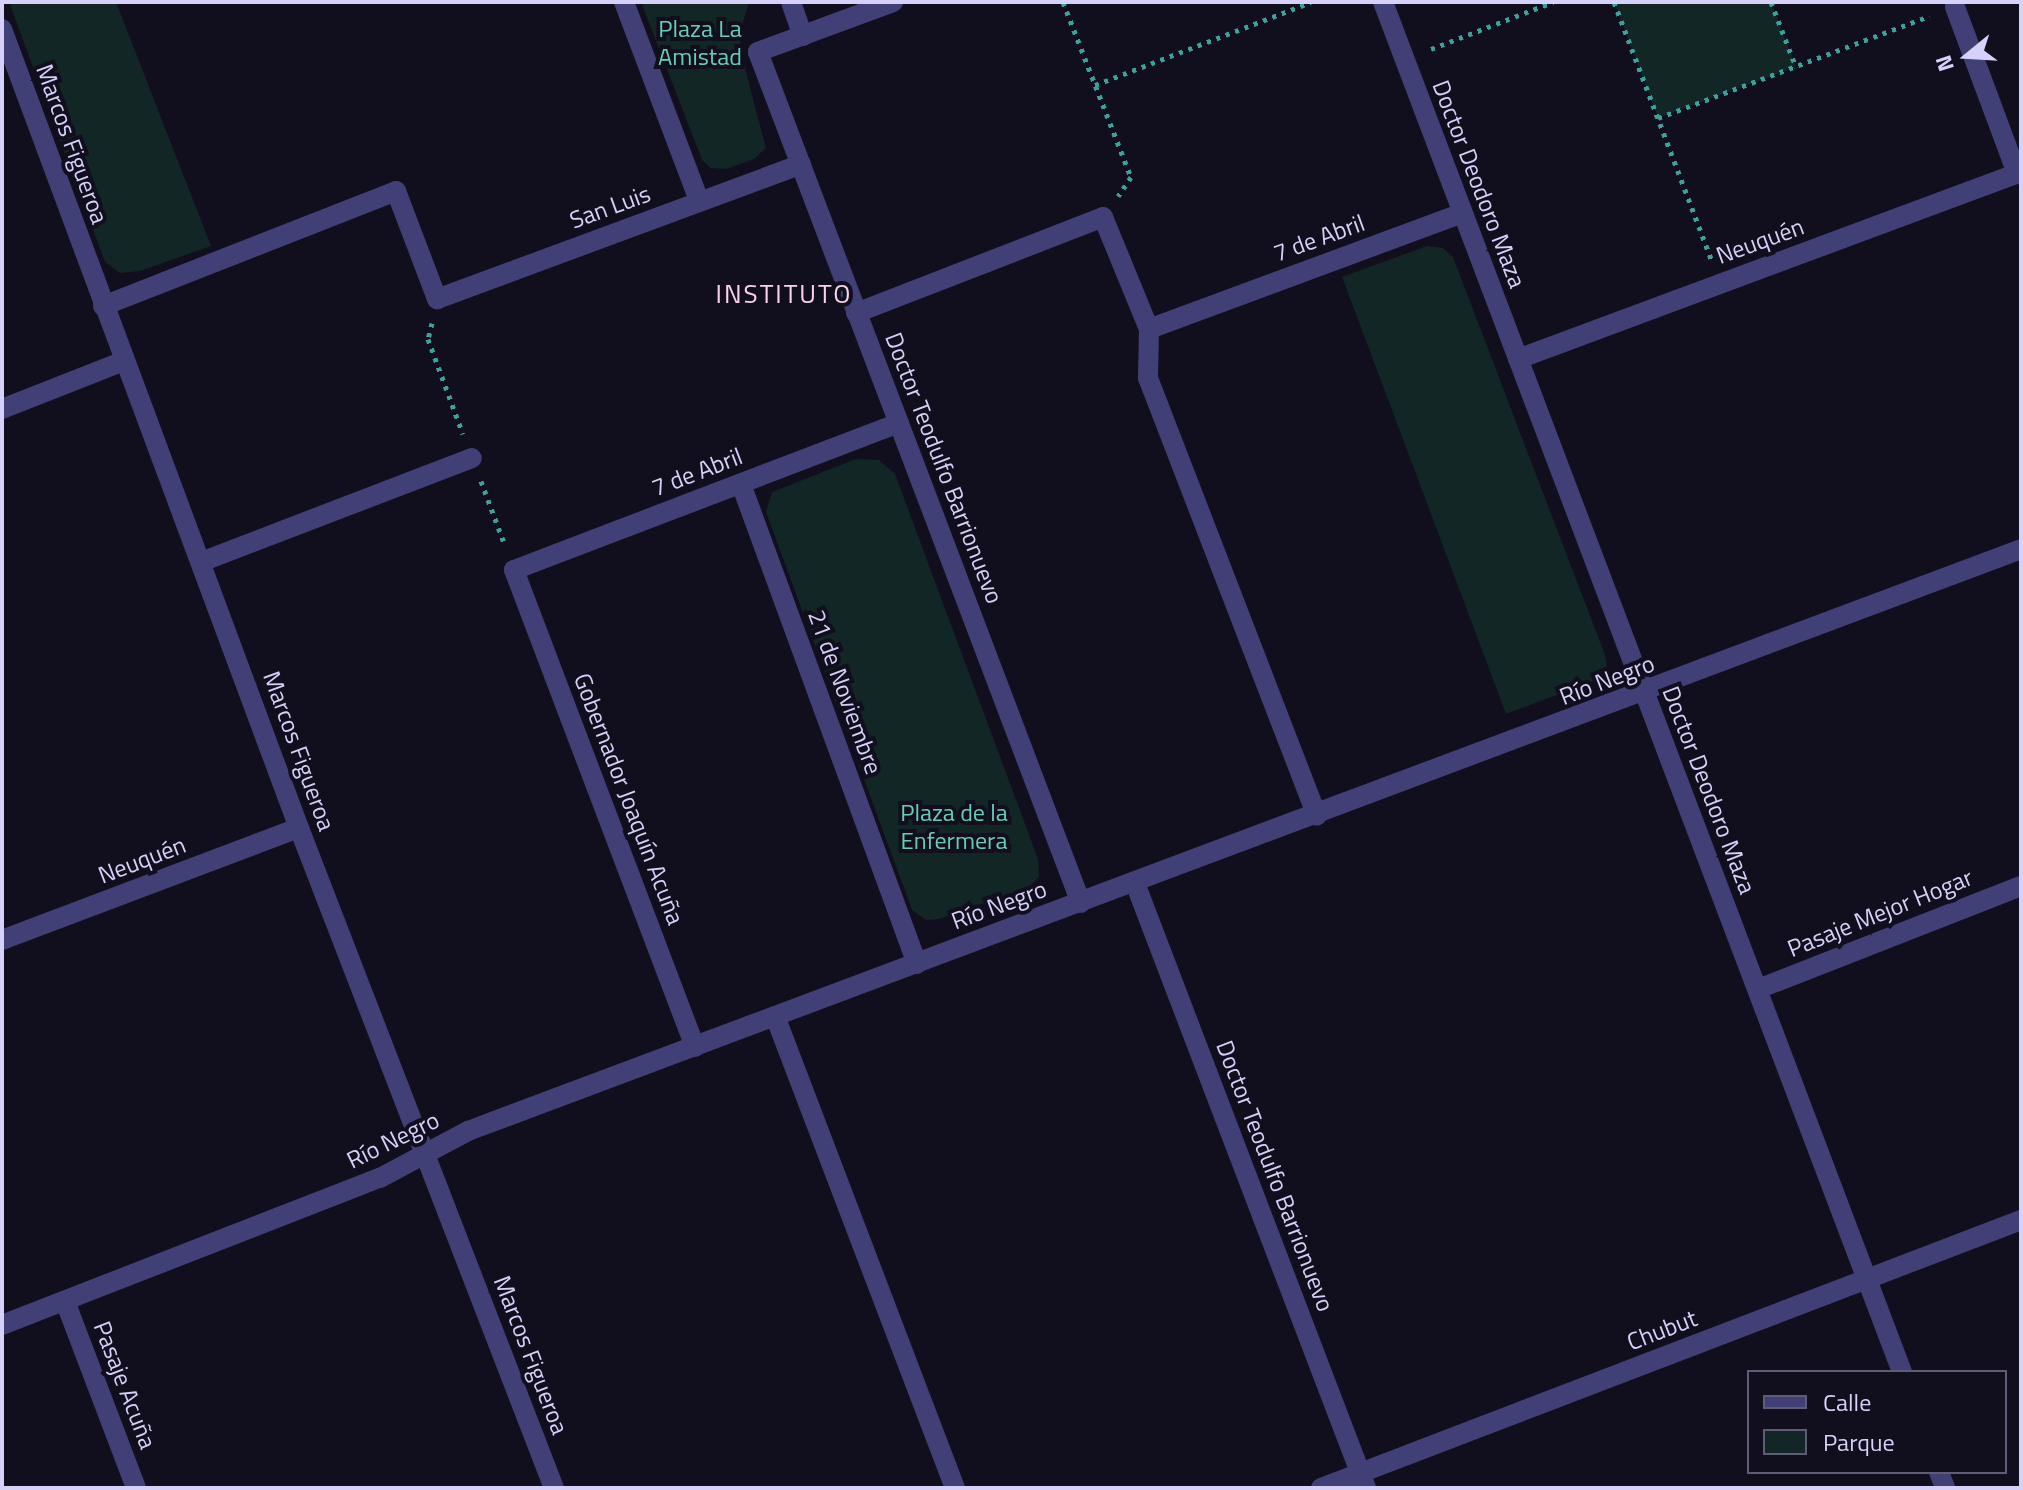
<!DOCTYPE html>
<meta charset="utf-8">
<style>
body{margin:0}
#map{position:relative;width:2023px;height:1490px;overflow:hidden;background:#110f1d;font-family:"Titillium Web",sans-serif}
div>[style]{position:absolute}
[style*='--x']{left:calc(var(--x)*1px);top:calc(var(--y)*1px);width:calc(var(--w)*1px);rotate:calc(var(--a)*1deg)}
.green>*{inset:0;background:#122625}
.path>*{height:5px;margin-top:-2.5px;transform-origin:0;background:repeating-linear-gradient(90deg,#3da199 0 4px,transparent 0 10px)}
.lane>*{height:20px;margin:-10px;padding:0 10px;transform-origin:10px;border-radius:10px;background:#414076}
.street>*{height:20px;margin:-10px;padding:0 10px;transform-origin:10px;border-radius:10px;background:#414076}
span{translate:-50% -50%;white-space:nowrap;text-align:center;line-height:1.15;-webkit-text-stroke:8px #110f1d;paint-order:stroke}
.park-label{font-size:24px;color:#67ceb3}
.street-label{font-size:24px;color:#d5d1f9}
.neighbourhood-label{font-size:26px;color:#f9d3ec;letter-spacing:2px}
.frame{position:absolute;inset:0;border:4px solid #d5d1f9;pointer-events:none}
.legend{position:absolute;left:1747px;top:1370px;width:260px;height:104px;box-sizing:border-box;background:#110f1d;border:2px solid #5f5d75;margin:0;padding:10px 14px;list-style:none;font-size:24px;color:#d5d1f9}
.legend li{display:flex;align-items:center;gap:16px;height:40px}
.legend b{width:40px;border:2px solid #5f5d75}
.north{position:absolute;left:1927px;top:16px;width:80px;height:80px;-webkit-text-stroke:6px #110f1d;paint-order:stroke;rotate:252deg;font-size:22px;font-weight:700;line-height:32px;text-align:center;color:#d5d1f9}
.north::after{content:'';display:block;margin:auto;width:28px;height:36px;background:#d5d1f9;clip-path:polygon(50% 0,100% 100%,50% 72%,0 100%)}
</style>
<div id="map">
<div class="green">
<div style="clip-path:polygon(9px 2px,116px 2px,211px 246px,140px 271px,120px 273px,105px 262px)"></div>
<div style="clip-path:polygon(641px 2px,749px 2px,740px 32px,741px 53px,766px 148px,754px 159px,726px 169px,711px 168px,702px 160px)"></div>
<div style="clip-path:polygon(1614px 2px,1771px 2px,1796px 67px,1658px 118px)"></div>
<div style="clip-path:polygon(1427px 246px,1443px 248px,1453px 257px,1605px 655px,1607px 669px,1597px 680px,1506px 714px,1342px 277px)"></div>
<div style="clip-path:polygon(856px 459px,879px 460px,895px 474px,1038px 859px,1039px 877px,1029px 887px,939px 919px,926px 920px,912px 910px,766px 512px,772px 492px)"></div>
</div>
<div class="path">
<div style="--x:1063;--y:2;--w:188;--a:68.8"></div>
<div style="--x:1131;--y:177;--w:23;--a:124"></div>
<div style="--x:1614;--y:2;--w:275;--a:69.3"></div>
<div style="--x:1771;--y:2;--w:70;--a:69"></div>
<div style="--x:1431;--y:49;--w:131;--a:-21.1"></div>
<div style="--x:1095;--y:85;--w:231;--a:-21"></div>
<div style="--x:1658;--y:118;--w:290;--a:-20.6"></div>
<div style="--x:432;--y:323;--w:16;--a:104"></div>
<div style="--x:428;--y:339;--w:101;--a:69.8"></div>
<div style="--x:481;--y:481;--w:66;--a:69.6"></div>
</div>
<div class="lane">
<div style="--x:1955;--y:7;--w:178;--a:69.6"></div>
<div style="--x:1149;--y:329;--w:49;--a:91.2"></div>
<div style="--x:1148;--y:378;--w:469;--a:68.9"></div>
<div style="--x:514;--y:570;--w:510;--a:69.22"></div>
</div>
<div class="street">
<div style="--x:624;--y:2;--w:213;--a:69.3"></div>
<div style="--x:791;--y:2;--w:36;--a:71"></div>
<div style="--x:893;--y:2;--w:144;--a:159.7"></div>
<div style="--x:758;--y:52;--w:910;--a:69.22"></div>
<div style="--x:1383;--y:2;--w:1465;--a:69.25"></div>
<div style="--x:2;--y:29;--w:852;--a:69.61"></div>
<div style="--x:299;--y:828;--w:708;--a:68.88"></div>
<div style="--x:103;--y:306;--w:315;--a:-21.4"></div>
<div style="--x:396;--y:191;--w:116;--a:69.2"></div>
<div style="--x:437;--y:299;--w:388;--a:-20.3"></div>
<div style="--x:856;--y:313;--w:265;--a:-21.2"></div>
<div style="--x:1103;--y:217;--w:121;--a:67.7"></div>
<div style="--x:1149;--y:329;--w:334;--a:-20.3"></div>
<div style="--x:1518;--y:359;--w:537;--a:-20.39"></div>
<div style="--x:2;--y:409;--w:131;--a:-21.5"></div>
<div style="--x:741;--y:484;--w:511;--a:69.86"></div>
<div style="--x:201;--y:562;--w:290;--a:-21"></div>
<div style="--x:514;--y:570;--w:412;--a:-20.9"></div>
<div style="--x:1135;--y:883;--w:648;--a:69.1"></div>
<div style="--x:2;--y:940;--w:317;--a:-20.7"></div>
<div style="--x:1758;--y:989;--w:282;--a:-21.4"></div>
<div style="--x:775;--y:1016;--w:505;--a:69.13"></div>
<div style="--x:65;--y:1301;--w:200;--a:69.2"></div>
<div style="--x:2;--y:1325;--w:406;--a:-21.3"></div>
<div style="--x:380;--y:1178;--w:100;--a:-28.1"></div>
<div style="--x:468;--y:1131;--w:1658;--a:-20.54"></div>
<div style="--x:1939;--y:1472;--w:17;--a:69"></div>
<div style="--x:1321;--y:1488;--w:750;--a:-20.95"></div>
</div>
<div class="park-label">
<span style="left:700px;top:43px">Plaza La<br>Amistad</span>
<span style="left:954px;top:827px">Plaza de la<br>Enfermera</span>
</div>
<div class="street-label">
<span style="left:72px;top:144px;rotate:70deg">Marcos Figueroa</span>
<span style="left:1479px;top:184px;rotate:69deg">Doctor Deodoro Maza</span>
<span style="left:610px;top:207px;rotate:-20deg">San Luis</span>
<span style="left:1319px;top:238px;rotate:-20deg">7 de Abril</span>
<span style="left:1760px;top:241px;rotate:-20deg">Neuquén</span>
<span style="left:944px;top:468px;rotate:69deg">Doctor Teodulfo Barrionuevo</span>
<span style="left:697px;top:472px;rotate:-21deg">7 de Abril</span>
<span style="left:1607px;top:680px;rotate:-21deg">Río Negro</span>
<span style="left:845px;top:692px;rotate:70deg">21 de Noviembre</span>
<span style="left:299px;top:751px;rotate:70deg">Marcos Figueroa</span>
<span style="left:1709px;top:790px;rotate:69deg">Doctor Deodoro Maza</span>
<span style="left:629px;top:799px;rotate:69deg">Gobernador Joaquín Acuña</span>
<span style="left:142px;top:860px;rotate:-21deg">Neuquén</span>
<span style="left:999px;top:905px;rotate:-20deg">Río Negro</span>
<span style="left:1880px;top:913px;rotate:-22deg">Pasaje Mejor Hogar</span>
<span style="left:393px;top:1140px;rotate:-26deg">Río Negro</span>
<span style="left:1275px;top:1176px;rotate:69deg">Doctor Teodulfo Barrionuevo</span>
<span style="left:1662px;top:1330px;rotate:-21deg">Chubut</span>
<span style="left:531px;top:1355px;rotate:69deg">Marcos Figueroa</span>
<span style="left:125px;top:1385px;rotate:69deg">Pasaje Acuña</span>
</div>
<div class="neighbourhood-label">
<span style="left:784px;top:294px">INSTITUTO</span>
</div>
<div class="frame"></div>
<ul class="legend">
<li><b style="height:10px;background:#414076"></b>Calle</li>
<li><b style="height:22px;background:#122625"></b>Parque</li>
</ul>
<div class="north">N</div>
</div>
